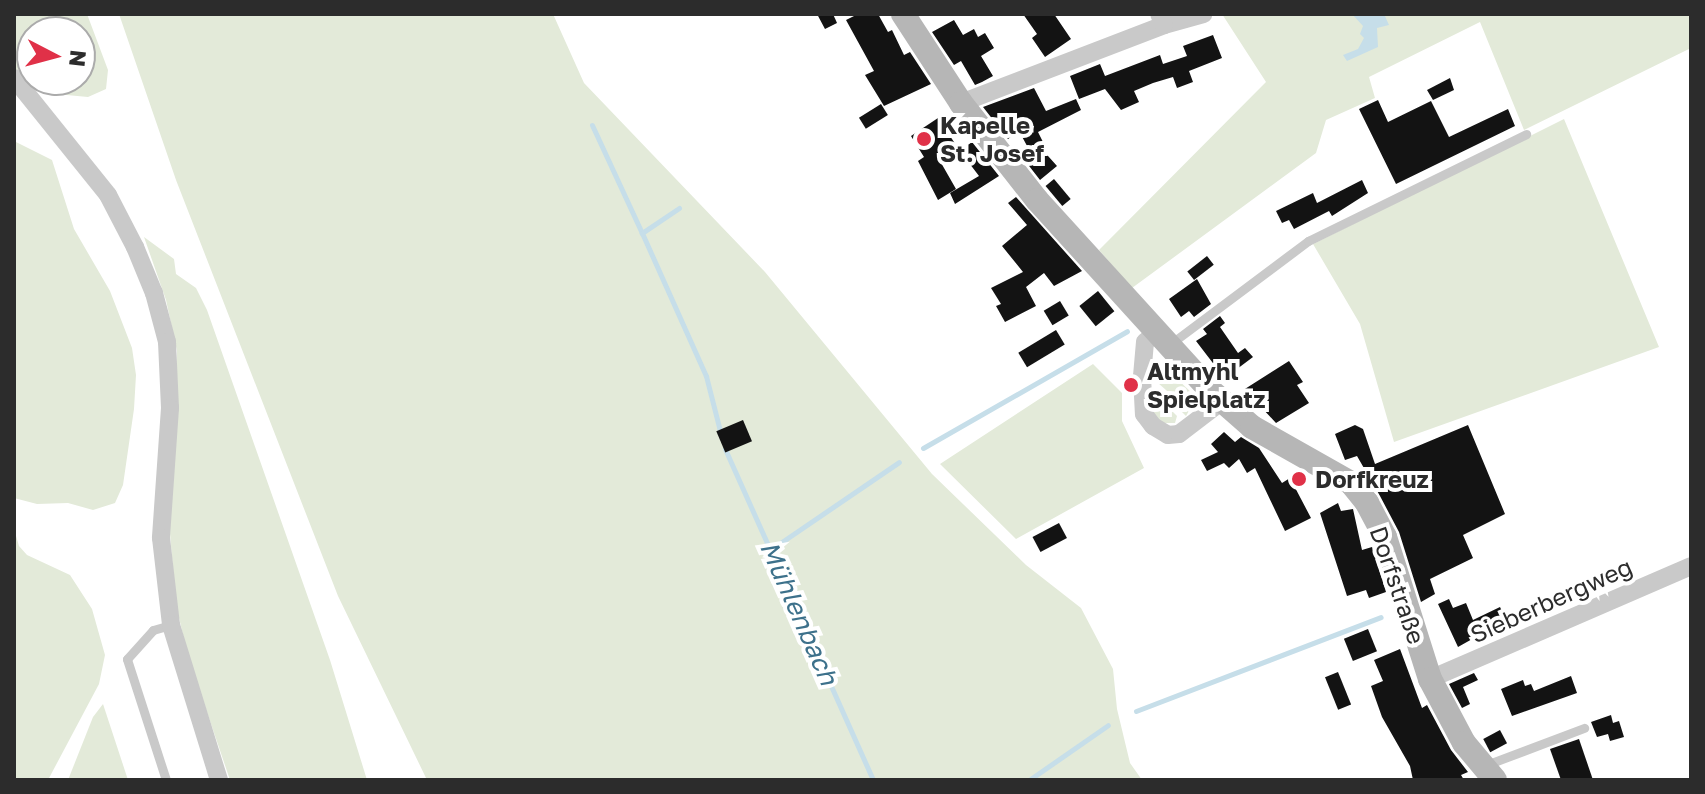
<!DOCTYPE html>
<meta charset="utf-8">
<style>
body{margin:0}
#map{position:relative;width:1705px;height:794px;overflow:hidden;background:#fff;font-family:"Golos Text",sans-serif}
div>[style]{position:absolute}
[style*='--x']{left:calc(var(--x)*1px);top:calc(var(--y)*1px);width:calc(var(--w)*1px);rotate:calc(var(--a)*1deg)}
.green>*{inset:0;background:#e3ead9}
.water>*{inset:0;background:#c6dee9}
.stream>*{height:5px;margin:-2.5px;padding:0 2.5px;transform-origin:2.5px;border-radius:2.5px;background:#c6dee9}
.building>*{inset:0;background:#131313;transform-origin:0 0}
.service>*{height:9px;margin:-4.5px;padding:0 4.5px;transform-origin:4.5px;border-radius:4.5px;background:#c9c9c9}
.minor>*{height:18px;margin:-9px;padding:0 9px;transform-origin:9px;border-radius:9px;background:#c9c9c9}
.secondary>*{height:24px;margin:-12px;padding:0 12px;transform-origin:12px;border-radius:12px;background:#b6b6b6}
.dots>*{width:22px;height:22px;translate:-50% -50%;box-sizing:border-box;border:4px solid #fff;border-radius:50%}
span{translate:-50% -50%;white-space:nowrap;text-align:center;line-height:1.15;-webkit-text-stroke:8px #fff;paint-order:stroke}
.poi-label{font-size:24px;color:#2c2c2c;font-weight:700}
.left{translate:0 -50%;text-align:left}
.street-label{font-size:24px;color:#2c2c2c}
.water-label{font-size:26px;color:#3d718b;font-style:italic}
.frame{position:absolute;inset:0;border:16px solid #2c2c2c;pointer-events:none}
.north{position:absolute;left:16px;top:16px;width:80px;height:80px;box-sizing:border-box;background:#fff;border:2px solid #ababab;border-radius:50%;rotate:96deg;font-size:22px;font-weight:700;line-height:32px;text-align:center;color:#2c2c2c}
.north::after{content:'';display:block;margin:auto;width:28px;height:36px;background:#e03148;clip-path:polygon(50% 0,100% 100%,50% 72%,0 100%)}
</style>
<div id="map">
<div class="green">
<div style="clip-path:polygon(evenodd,14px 14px,87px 14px,108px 70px,106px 89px,88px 97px,56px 94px,14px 79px,14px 14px,32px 32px,80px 32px,80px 80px,32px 80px,32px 32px)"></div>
<div style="clip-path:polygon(119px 14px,553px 14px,584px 83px,765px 272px,932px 474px,1026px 565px,1081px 608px,1113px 669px,1117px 709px,1130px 763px,1142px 780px,427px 780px,338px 596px,176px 180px)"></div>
<div style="clip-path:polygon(1222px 14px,1691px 14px,1691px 48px,1524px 130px,1480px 22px,1369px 77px,1375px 98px,1326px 120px,1316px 153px,1132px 288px,1099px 250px,1266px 82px)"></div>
<div style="clip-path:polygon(1564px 119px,1659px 347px,1394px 442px,1360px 324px,1313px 244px)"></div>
<div style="clip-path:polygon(14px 141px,52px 160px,74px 229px,110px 291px,132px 348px,136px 375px,134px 409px,123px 485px,115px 503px,93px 510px,68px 503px,37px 504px,14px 498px)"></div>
<div style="clip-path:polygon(144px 237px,174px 259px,176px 274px,196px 288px,207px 310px,330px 660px,367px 780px,230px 780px,188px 656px,176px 605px,169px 522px,177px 351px,166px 300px)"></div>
<div style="clip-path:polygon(1155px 358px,1193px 394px,1194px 402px,1186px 416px,1180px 410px,1183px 405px,1158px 383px,1157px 374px,1154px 374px)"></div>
<div style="clip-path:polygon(1093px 364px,1122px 393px,1122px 421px,1144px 468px,1016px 539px,940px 464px)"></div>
<div style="clip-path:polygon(1154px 393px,1177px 416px,1175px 423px,1162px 423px,1153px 414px)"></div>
<div style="clip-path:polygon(14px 529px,19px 546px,27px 555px,70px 575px,92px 609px,105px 655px,99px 684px,48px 780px,14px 780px)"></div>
<div style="clip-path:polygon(103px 704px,128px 780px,68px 780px,93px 717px)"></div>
</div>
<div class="water">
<div style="clip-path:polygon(1352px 14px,1384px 14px,1389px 25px,1377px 28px,1378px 47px,1347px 61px,1343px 55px,1358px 49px,1364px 38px,1360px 34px,1363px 26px)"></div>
</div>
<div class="stream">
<div style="--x:592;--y:125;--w:119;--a:65.2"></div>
<div style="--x:679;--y:208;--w:45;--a:146"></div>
<div style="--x:642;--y:233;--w:157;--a:65.9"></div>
<div style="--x:706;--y:376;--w:61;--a:75.7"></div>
<div style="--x:923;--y:448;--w:235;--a:-29.8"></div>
<div style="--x:725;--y:449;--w:363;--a:65.9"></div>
<div style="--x:770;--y:550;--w:156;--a:-34.3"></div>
<div style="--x:1136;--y:711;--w:262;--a:-21"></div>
<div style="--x:1029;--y:780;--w:96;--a:-34.8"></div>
</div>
<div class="building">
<div style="clip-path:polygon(817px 14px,833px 14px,837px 23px,825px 29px)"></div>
<div style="clip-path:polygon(858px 14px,878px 14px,888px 32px,892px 30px,904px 55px,910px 52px,931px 84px,884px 106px,865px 75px,874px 71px,846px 20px)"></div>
<div style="clip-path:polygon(1023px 14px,1054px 14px,1071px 39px,1045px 57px,1032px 38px,1037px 34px)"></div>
<div style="clip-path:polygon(954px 20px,963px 35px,974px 29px,978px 37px,985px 33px,994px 48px,981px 56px,993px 76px,982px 82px,975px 85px,961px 61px,954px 65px,932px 32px)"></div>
<div style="clip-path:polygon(1213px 35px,1222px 58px,1189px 71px,1193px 82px,1177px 88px,1173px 77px,1153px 83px,1134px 91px,1139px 102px,1121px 110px,1105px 89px,1079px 99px,1070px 76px,1100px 64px,1105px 76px,1160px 55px,1163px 64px,1187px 56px,1183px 46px)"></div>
<div style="clip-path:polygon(1450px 78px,1454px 90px,1433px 100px,1427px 90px)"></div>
<div style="clip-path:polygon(1034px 88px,1046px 111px,1076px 99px,1081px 110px,1038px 132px,1044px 144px,1040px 147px,1057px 166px,1040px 180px,1026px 162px,1033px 157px,1019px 131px,1008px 139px,983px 107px)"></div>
<div style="clip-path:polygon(1378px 100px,1388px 122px,1431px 101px,1449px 137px,1508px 109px,1515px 126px,1396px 184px,1359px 109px)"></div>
<div style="left:881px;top:104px;width:13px;height:26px;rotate:58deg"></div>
<div style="clip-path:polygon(938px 118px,960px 151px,940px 161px,956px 189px,938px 200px,918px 161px,924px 157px,911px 136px)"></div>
<div style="clip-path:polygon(972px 142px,999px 176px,955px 204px,950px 193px,979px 176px,960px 151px)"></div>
<div style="left:1054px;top:179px;width:26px;height:11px;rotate:50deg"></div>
<div style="clip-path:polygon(1362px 180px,1368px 193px,1332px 216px,1329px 211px,1294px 229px,1289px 220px,1282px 223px,1276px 211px,1313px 193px,1317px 203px)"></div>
<div style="clip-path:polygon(1016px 197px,1082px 271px,1054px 286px,1044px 273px,1026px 287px,1036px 306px,1005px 322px,996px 306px,1001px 304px,991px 288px,1023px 272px,1002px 246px,1027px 225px,1008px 203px)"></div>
<div style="left:1207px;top:256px;width:11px;height:25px;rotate:52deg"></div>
<div style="clip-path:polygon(1197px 279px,1211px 304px,1194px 317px,1189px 311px,1181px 317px,1169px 299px)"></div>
<div style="left:1098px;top:291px;width:26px;height:24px;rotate:51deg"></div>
<div style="left:1060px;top:301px;width:17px;height:19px;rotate:59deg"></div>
<div style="clip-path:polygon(1220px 316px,1225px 323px,1220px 327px,1238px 353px,1245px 348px,1253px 357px,1233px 372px,1228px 364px,1219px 371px,1196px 341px,1207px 334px,1203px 329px)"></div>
<div style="left:1056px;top:330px;width:17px;height:44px;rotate:59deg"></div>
<div style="clip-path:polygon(1289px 361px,1303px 382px,1297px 385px,1309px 403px,1276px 423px,1262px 408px,1257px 411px,1237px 394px)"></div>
<div style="left:743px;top:420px;width:23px;height:29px;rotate:67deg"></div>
<div style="clip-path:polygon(1355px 425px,1363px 429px,1375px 464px,1468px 425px,1505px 514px,1463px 535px,1473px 558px,1430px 579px,1435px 594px,1421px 602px,1399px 532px,1380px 496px,1357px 456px,1345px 460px,1335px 434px)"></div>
<div style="clip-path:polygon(1224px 432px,1235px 442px,1241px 437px,1259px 448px,1282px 483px,1290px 478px,1311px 518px,1285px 531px,1255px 468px,1247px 473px,1239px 459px,1229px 468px,1224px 463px,1207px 471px,1201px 460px,1218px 452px,1211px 444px)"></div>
<div style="clip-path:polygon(1338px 503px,1341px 511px,1353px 509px,1362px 550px,1372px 547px,1386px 592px,1369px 598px,1366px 590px,1347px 596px,1320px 513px)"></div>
<div style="left:1059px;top:523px;width:17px;height:30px;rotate:62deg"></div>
<div style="clip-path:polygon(1449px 599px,1453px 608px,1466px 603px,1473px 620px,1500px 607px,1506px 620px,1458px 647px,1438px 604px)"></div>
<div style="left:1368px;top:629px;width:24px;height:26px;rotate:68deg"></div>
<div style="clip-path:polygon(1400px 649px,1422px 708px,1427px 705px,1451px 750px,1468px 772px,1461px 775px,1464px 780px,1413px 780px,1410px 766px,1382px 717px,1371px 686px,1383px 681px,1374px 660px)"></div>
<div style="left:1338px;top:672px;width:35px;height:14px;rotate:68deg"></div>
<div style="clip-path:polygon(1474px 673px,1478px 680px,1463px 687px,1470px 704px,1462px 708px,1449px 684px)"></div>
<div style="clip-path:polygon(1571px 676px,1577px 693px,1512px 716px,1501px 689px,1523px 680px,1525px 686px,1531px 684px,1534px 691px)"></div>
<div style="clip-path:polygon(1611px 715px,1613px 723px,1619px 721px,1624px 737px,1610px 741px,1608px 734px,1597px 737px,1591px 722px)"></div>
<div style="left:1500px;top:730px;width:15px;height:19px;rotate:62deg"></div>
<div style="clip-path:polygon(1579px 739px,1593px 780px,1561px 780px,1550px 749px)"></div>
</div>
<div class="service">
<div style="--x:1169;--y:345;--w:174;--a:-36.8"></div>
<div style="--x:1308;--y:241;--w:243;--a:-26.1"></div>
<div style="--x:1486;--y:765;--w:105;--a:-20.7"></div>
<div style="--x:166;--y:780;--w:127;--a:-107.9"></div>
<div style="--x:127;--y:659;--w:39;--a:-48"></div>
<div style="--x:153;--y:630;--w:19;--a:-16"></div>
</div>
<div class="minor">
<div style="--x:1164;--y:25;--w:41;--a:-15.4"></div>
<div style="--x:14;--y:78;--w:150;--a:51.2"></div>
<div style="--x:108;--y:195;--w:59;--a:62.6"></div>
<div style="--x:135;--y:247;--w:50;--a:67.6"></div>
<div style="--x:154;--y:293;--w:51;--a:75.1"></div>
<div style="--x:167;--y:342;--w:66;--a:87.4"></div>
<div style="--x:170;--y:408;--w:130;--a:94"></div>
<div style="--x:161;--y:538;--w:88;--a:83.4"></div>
<div style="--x:171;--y:625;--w:162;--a:72.8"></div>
<div style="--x:961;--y:103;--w:217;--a:-21"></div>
<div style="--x:1164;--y:25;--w:12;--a:-114"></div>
<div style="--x:1157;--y:331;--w:16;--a:137"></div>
<div style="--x:1145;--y:342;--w:35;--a:95"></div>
<div style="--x:1142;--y:377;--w:37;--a:87"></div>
<div style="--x:1144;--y:414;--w:15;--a:53"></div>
<div style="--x:1153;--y:426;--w:17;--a:31"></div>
<div style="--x:1168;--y:435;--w:11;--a:-5"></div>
<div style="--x:1179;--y:434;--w:53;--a:-37.3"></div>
<div style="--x:1430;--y:679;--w:284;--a:-23.4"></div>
</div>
<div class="secondary">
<div style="--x:903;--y:14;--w:106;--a:56.9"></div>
<div style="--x:961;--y:103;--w:123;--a:51.9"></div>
<div style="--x:1037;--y:200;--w:258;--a:47.7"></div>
<div style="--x:1211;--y:391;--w:55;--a:41.3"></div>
<div style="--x:1252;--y:427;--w:114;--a:29.5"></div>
<div style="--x:1351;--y:483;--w:26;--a:51"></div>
<div style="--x:1367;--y:503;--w:38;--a:62"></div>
<div style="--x:1385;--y:537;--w:149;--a:72.4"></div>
<div style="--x:1430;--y:679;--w:72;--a:62"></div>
<div style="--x:1464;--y:743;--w:48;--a:50"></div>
</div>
<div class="dots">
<div style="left:924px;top:139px;background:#e03148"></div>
<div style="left:1131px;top:385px;background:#e03148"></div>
<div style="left:1299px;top:479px;background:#e03148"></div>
</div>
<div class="poi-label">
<span class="left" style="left:940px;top:139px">Kapelle<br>St. Josef</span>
<span class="left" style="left:1147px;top:385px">Altmyhl<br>Spielplatz</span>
<span class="left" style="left:1315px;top:479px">Dorfkreuz</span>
</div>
<div class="street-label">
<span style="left:1398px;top:585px;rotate:71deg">Dorfstraße</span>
<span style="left:1551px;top:600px;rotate:-24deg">Sieberbergweg</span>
</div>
<div class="water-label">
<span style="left:799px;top:613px;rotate:66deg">Mühlenbach</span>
</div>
<div class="frame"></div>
<div class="north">N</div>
</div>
